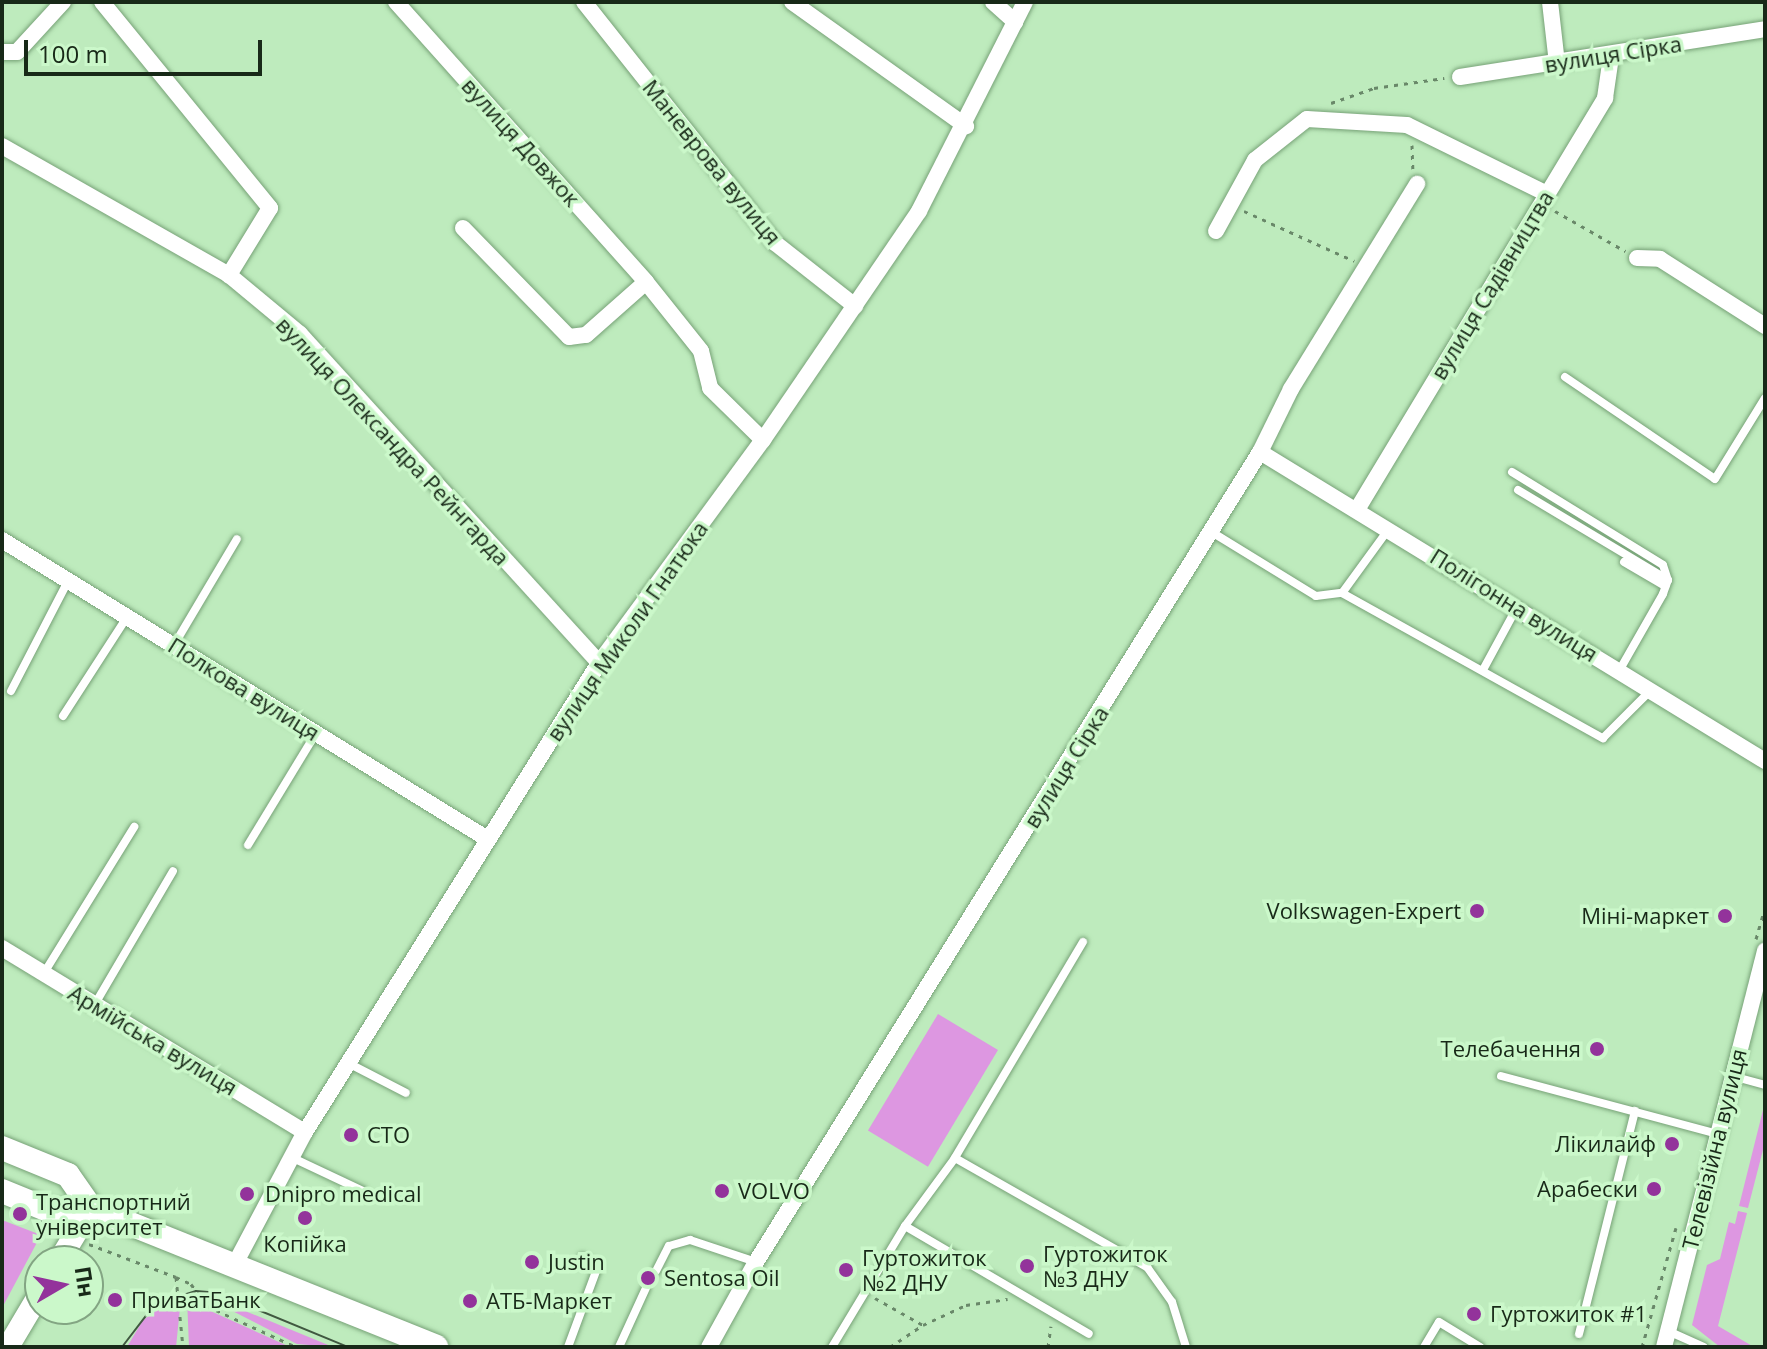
<!DOCTYPE html>
<meta charset="utf-8">
<style>
body{margin:0}
#map{position:relative;width:1767px;height:1349px;overflow:hidden;background:#beebbd;font-family:"Open Sans",sans-serif}
div>[style]{position:absolute}
[style*='--x']{left:calc(var(--x)*1px);top:calc(var(--y)*1px);width:calc(var(--w)*1px);rotate:calc(var(--a)*1deg)}
.green>*{inset:0;background:#dd97e1;transform-origin:0 0}
.path>*{height:3px;margin-top:-1.5px;transform-origin:0;background:repeating-linear-gradient(90deg,#698869 0 4px,transparent 0 10px)}
.roads{filter:drop-shadow(0 0 2px #77a277) drop-shadow(0 0 2px #77a277)}
.lane>*{height:8px;margin:-4px;padding:0 4px;transform-origin:4px;border-radius:4px;background:#fff}
.street>*{height:16px;margin:-8px;padding:0 8px;transform-origin:8px;border-radius:8px;background:#fff}
.secondary>*{height:22px;margin:-11px;padding:0 11px;transform-origin:11px;border-radius:11px;background:#fff}
.primary>*{height:24px;margin:-12px;padding:0 12px;transform-origin:12px;border-radius:12px;background:#fff}
.tram>*{height:2px;margin:-1px;padding:0 1px;transform-origin:1px;border-radius:1px;background:#405840}
.dots>*{width:22px;height:22px;translate:-50% -50%;box-sizing:border-box;border:4px solid #cbf8ca;border-radius:50%}
span{translate:-50% -50%;white-space:nowrap;text-align:center;line-height:1.15;-webkit-text-stroke:7px #cbf8ca;paint-order:stroke}
.street-label{font-size:22px;color:#182918}
.poi-label{font-size:22px;color:#182918}
.right{translate:-100% -50%;text-align:right}
.left{translate:0 -50%;text-align:left}
.frame{position:absolute;inset:0;border:4px solid #182918;pointer-events:none}
.north{position:absolute;left:24px;top:1245px;width:80px;height:80px;box-sizing:border-box;background:#cbf8ca;border:2px solid #83a583;border-radius:50%;rotate:81deg;font-size:22px;font-weight:700;line-height:32px;text-align:center;color:#182918}
.north::after{content:'';display:block;margin:auto;width:28px;height:36px;background:#93339b;clip-path:polygon(50% 0,100% 100%,50% 72%,0 100%)}
.scale{position:absolute;left:24px;top:40px;width:238px;height:36px;box-sizing:border-box;border:4px solid #182918;border-top:0;padding-left:10px;font-size:24px;line-height:28px;white-space:nowrap;color:#182918;-webkit-text-stroke:6px #cbf8ca;paint-order:stroke}
</style>
<div id="map">
<div class="green">
<div style="left:938px;top:1014px;width:70px;height:136px;rotate:31deg"></div>
<div style="clip-path:polygon(1763px 1110px,1765px 1142px,1748px 1208px,1739px 1206px)"></div>
<div style="clip-path:polygon(1738px 1211px,1747px 1213px,1718px 1326px,1754px 1347px,1720px 1347px,1692px 1325px,1707px 1265px,1720px 1259px,1729px 1222px,1735px 1224px)"></div>
<div style="clip-path:polygon(2px 1220px,41px 1235px,2px 1308px)"></div>
<div style="clip-path:polygon(195px 1296px,206px 1309px,290px 1347px,189px 1347px,187px 1298px)"></div>
<div style="clip-path:polygon(203px 1296px,211px 1297px,333px 1347px,297px 1344px)"></div>
<div style="clip-path:polygon(170px 1301px,180px 1308px,176px 1347px,127px 1347px,143px 1320px)"></div>
</div>
<div class="path">
<div style="--x:1331;--y:103;--w:46;--a:-19.2"></div>
<div style="--x:1374;--y:88;--w:71;--a:-8.1"></div>
<div style="--x:1412;--y:145;--w:24;--a:88"></div>
<div style="--x:1244;--y:211;--w:121;--a:24.4"></div>
<div style="--x:1555;--y:211;--w:81;--a:29.7"></div>
<div style="--x:1756;--y:939;--w:33;--a:-74"></div>
<div style="--x:89;--y:1244;--w:93;--a:20.8"></div>
<div style="--x:176;--y:1277;--w:70;--a:84.3"></div>
<div style="--x:30;--y:1276;--w:25;--a:-63"></div>
<div style="--x:176;--y:1277;--w:17;--a:25"></div>
<div style="--x:191;--y:1284;--w:27;--a:54"></div>
<div style="--x:207;--y:1306;--w:98;--a:24.7"></div>
<div style="--x:875;--y:1298;--w:55;--a:29.4"></div>
<div style="--x:923;--y:1325;--w:47;--a:-24.9"></div>
<div style="--x:966;--y:1305;--w:42;--a:-8.1"></div>
<div style="--x:890;--y:1347;--w:40;--a:-34"></div>
<div style="--x:1048;--y:1347;--w:21;--a:-82"></div>
<div style="--x:1642;--y:1347;--w:124;--a:-74.1"></div>
</div>
<div class="roads">
<div class="lane">
<div style="--x:1565;--y:377;--w:181;--a:34.2"></div>
<div style="--x:1715;--y:479;--w:95;--a:-58.3"></div>
<div style="--x:1512;--y:472;--w:177;--a:31.6"></div>
<div style="--x:1663;--y:565;--w:16;--a:72"></div>
<div style="--x:1668;--y:580;--w:15;--a:110"></div>
<div style="--x:1663;--y:594;--w:89;--a:119.7"></div>
<div style="--x:1518;--y:490;--w:174;--a:30.9"></div>
<div style="--x:1388;--y:530;--w:78;--a:126.1"></div>
<div style="--x:1342;--y:593;--w:299;--a:29.1"></div>
<div style="--x:1603;--y:738;--w:66;--a:-45"></div>
<div style="--x:1210;--y:531;--w:124;--a:31.5"></div>
<div style="--x:1316;--y:596;--w:26;--a:-7"></div>
<div style="--x:1624;--y:562;--w:48;--a:30.3"></div>
<div style="--x:174;--y:645;--w:123;--a:-59.3"></div>
<div style="--x:1484;--y:668;--w:67;--a:-61.5"></div>
<div style="--x:11;--y:691;--w:124;--a:-62.6"></div>
<div style="--x:63;--y:716;--w:118;--a:-57.1"></div>
<div style="--x:248;--y:845;--w:131;--a:-58.7"></div>
<div style="--x:1083;--y:942;--w:251;--a:120.7"></div>
<div style="--x:955;--y:1158;--w:221;--a:29.6"></div>
<div style="--x:1147;--y:1267;--w:43;--a:54.5"></div>
<div style="--x:1172;--y:1302;--w:47;--a:72.7"></div>
<div style="--x:44;--y:973;--w:172;--a:-58.3"></div>
<div style="--x:95;--y:1004;--w:154;--a:-59.6"></div>
<div style="--x:348;--y:1063;--w:65;--a:27.3"></div>
<div style="--x:1501;--y:1076;--w:225;--a:15"></div>
<div style="--x:1732;--y:1076;--w:34;--a:15"></div>
<div style="--x:291;--y:1157;--w:80;--a:25.3"></div>
<div style="--x:905;--y:1226;--w:84;--a:-53.7"></div>
<div style="--x:656;--y:1271;--w:28;--a:-63"></div>
<div style="--x:669;--y:1246;--w:22;--a:-16"></div>
<div style="--x:690;--y:1240;--w:70;--a:18.4"></div>
<div style="--x:1668;--y:1331;--w:39;--a:24"></div>
<div style="--x:1579;--y:1334;--w:230;--a:-75.9"></div>
<div style="--x:568;--y:1347;--w:86;--a:-69.7"></div>
<div style="--x:598;--y:1266;--w:18;--a:-151"></div>
<div style="--x:619;--y:1347;--w:65;--a:-65.4"></div>
<div style="--x:832;--y:1347;--w:141;--a:-58.9"></div>
<div style="--x:905;--y:1226;--w:213;--a:30.4"></div>
<div style="--x:1424;--y:1347;--w:29;--a:-59"></div>
<div style="--x:1439;--y:1322;--w:48;--a:31.4"></div>
</div>
<div class="street">
<div style="--x:102;--y:2;--w:266;--a:50.8"></div>
<div style="--x:270;--y:208;--w:79;--a:121.5"></div>
<div style="--x:396;--y:2;--w:375;--a:48.2"></div>
<div style="--x:646;--y:282;--w:88;--a:51.4"></div>
<div style="--x:701;--y:351;--w:38;--a:76"></div>
<div style="--x:710;--y:388;--w:74;--a:44.5"></div>
<div style="--x:584;--y:2;--w:308;--a:51.6"></div>
<div style="--x:775;--y:243;--w:102;--a:38.2"></div>
<div style="--x:792;--y:2;--w:214;--a:35.5"></div>
<div style="--x:993;--y:2;--w:30;--a:42"></div>
<div style="--x:1550;--y:2;--w:61;--a:83.5"></div>
<div style="--x:2;--y:52;--w:15;--a:0"></div>
<div style="--x:17;--y:52;--w:68;--a:-47.4"></div>
<div style="--x:1460;--y:77;--w:309;--a:-8.9"></div>
<div style="--x:2;--y:146;--w:261;--a:29.6"></div>
<div style="--x:229;--y:275;--w:92;--a:39.7"></div>
<div style="--x:300;--y:334;--w:445;--a:47.7"></div>
<div style="--x:463;--y:228;--w:152;--a:45.8"></div>
<div style="--x:569;--y:337;--w:17;--a:-7"></div>
<div style="--x:586;--y:335;--w:80;--a:-41.5"></div>
<div style="--x:1216;--y:231;--w:81;--a:-61.2"></div>
<div style="--x:1255;--y:160;--w:66;--a:-38.3"></div>
<div style="--x:1307;--y:119;--w:100;--a:3.4"></div>
<div style="--x:1407;--y:125;--w:156;--a:26.2"></div>
<div style="--x:1637;--y:258;--w:23;--a:2"></div>
<div style="--x:1660;--y:259;--w:125;--a:32.5"></div>
<div style="--x:1260;--y:452;--w:592;--a:31.46"></div>
<div style="--x:1358;--y:508;--w:479;--a:-58.9"></div>
<div style="--x:1605;--y:98;--w:41;--a:-81.7"></div>
<div style="--x:2;--y:540;--w:568;--a:31.62"></div>
<div style="--x:2;--y:948;--w:354;--a:31.3"></div>
<div style="--x:235;--y:1264;--w:149;--a:-62.1"></div>
<div style="--x:305;--y:1132;--w:554;--a:-57.92"></div>
<div style="--x:599;--y:663;--w:277;--a:-53.7"></div>
<div style="--x:763;--y:440;--w:277;--a:-55.7"></div>
<div style="--x:919;--y:211;--w:234;--a:-63.1"></div>
<div style="--x:709;--y:1347;--w:97;--a:-61.1"></div>
<div style="--x:756;--y:1262;--w:954;--a:-58.11"></div>
<div style="--x:1260;--y:452;--w:70;--a:-63.8"></div>
<div style="--x:1291;--y:389;--w:241;--a:-58.4"></div>
<div style="--x:1664;--y:1347;--w:409;--a:-75.7"></div>
</div>
<div class="secondary">
<div style="--x:59;--y:1261;--w:62;--a:-58.9"></div>
<div style="--x:8;--y:1347;--w:63;--a:-59.3"></div>
</div>
<div class="primary">
<div style="--x:2;--y:1148;--w:71;--a:22.2"></div>
<div style="--x:68;--y:1175;--w:40;--a:55.1"></div>
<div style="--x:2;--y:1191;--w:55;--a:22.4"></div>
<div style="--x:53;--y:1212;--w:38;--a:-6"></div>
<div style="--x:91;--y:1208;--w:372;--a:21.9"></div>
</div>
</div>
<div class="tram">
<div style="--x:122;--y:1347;--w:54;--a:-52.5"></div>
<div style="--x:155;--y:1304;--w:43;--a:-17.6"></div>
<div style="--x:196;--y:1291;--w:21;--a:5"></div>
<div style="--x:217;--y:1293;--w:142;--a:22.4"></div>
</div>
<div class="dots">
<div style="left:1477px;top:911px;background:#93339b"></div>
<div style="left:1725px;top:916px;background:#93339b"></div>
<div style="left:1597px;top:1049px;background:#93339b"></div>
<div style="left:351px;top:1135px;background:#93339b"></div>
<div style="left:1672px;top:1144px;background:#93339b"></div>
<div style="left:1654px;top:1189px;background:#93339b"></div>
<div style="left:722px;top:1191px;background:#93339b"></div>
<div style="left:247px;top:1194px;background:#93339b"></div>
<div style="left:20px;top:1214px;background:#93339b"></div>
<div style="left:305px;top:1218px;background:#93339b"></div>
<div style="left:532px;top:1262px;background:#93339b"></div>
<div style="left:1027px;top:1266px;background:#93339b"></div>
<div style="left:846px;top:1270px;background:#93339b"></div>
<div style="left:648px;top:1278px;background:#93339b"></div>
<div style="left:115px;top:1300px;background:#93339b"></div>
<div style="left:470px;top:1301px;background:#93339b"></div>
<div style="left:1474px;top:1314px;background:#93339b"></div>
</div>
<div class="street-label">
<span style="left:1613px;top:54px;rotate:-9deg">вулиця Сірка</span>
<span style="left:521px;top:142px;rotate:48deg">вулиця Довжок</span>
<span style="left:712px;top:162px;rotate:51deg">Маневрова вулиця</span>
<span style="left:1492px;top:285px;rotate:-59deg">вулиця Садівництва</span>
<span style="left:393px;top:441px;rotate:47deg">вулиця Олександра Рейнгарда</span>
<span style="left:1514px;top:605px;rotate:32deg">Полігонна вулиця</span>
<span style="left:627px;top:631px;rotate:-55deg">вулиця Миколи Гнатюка</span>
<span style="left:244px;top:689px;rotate:32deg">Полкова вулиця</span>
<span style="left:1066px;top:767px;rotate:-58deg">вулиця Сірка</span>
<span style="left:153px;top:1040px;rotate:31deg">Армійська вулиця</span>
<span style="left:1714px;top:1149px;rotate:-76deg">Телевізійна вулиця</span>
</div>
<div class="poi-label">
<span class="right" style="left:1461px;top:911px">Volkswagen-Expert</span>
<span class="right" style="left:1709px;top:916px">Міні-маркет</span>
<span class="right" style="left:1581px;top:1049px">Телебачення</span>
<span class="left" style="left:367px;top:1135px">СТО</span>
<span class="right" style="left:1656px;top:1144px">Лікилайф</span>
<span class="right" style="left:1638px;top:1189px">Арабески</span>
<span class="left" style="left:738px;top:1191px">VOLVO</span>
<span class="left" style="left:265px;top:1194px">Dnipro medical</span>
<span class="left" style="left:36px;top:1214px">Транспортний<br>університет</span>
<span style="left:305px;top:1244px">Копійка</span>
<span class="left" style="left:1043px;top:1266px">Гуртожиток<br>№3 ДНУ</span>
<span class="left" style="left:862px;top:1270px">Гуртожиток<br>№2 ДНУ</span>
<span class="left" style="left:548px;top:1262px">Justin</span>
<span class="left" style="left:664px;top:1278px">Sentosa Oil</span>
<span class="left" style="left:131px;top:1300px">ПриватБанк</span>
<span class="left" style="left:486px;top:1301px">АТБ-Маркет</span>
<span class="left" style="left:1490px;top:1314px">Гуртожиток #1</span>
</div>
<div class="frame"></div>
<div class="north">Пн</div>
<div class="scale">100 m</div>
</div>
